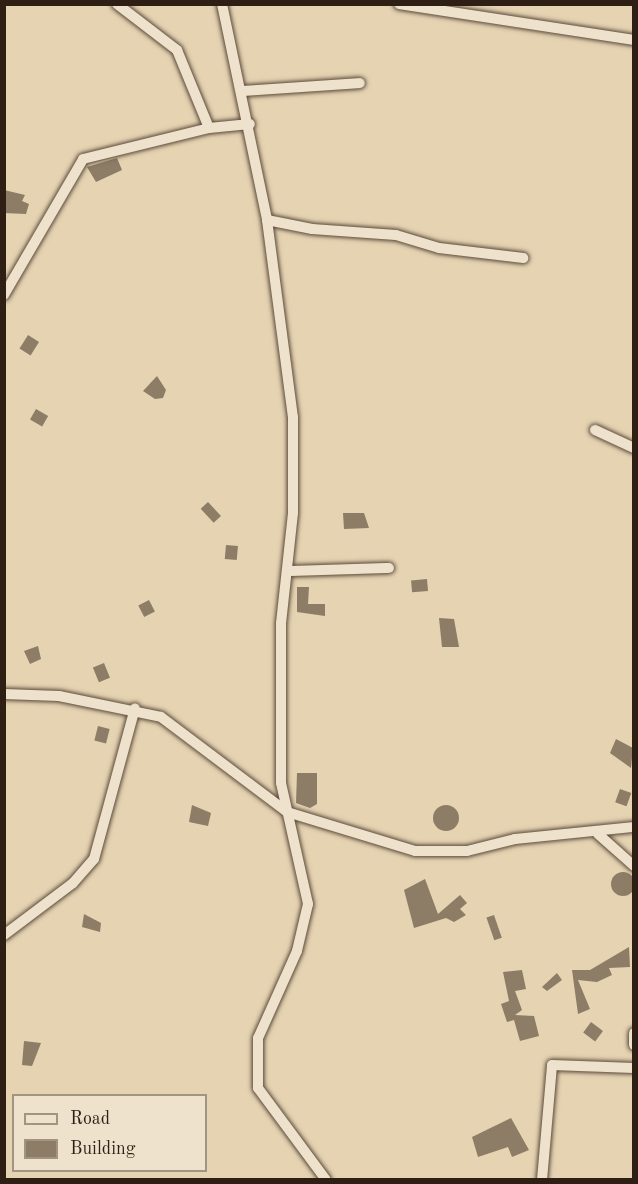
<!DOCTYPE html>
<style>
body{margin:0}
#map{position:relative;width:638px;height:1184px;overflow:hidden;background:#e5d3b2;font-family:"Old Standard TT",serif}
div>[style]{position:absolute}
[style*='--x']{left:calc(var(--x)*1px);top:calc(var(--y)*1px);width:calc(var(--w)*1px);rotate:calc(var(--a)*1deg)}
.building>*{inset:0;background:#8d7c66;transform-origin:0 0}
.round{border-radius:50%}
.roads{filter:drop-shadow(0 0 2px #5c4b3b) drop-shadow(0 0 2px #5c4b3b)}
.minor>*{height:10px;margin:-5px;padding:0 5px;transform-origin:5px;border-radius:5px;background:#eee2cd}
span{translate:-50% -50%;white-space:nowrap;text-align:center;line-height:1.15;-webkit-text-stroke:5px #eee2cd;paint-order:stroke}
.frame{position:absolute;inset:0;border:6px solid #2e1e13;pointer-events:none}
.legend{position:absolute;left:12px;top:1094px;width:195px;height:78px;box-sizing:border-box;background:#eee2cd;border:2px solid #a19483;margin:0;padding:8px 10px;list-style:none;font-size:18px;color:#2e1e13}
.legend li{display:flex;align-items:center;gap:12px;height:30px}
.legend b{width:30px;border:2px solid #a19483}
</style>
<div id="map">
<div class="building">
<div style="clip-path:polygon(117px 158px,122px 170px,96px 182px,87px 167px)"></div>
<div style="clip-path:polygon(4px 190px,25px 195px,22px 201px,29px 204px,26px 214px,4px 213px)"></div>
<div style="left:28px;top:335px;width:13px;height:16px;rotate:32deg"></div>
<div style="clip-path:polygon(157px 376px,166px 390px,163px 398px,155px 399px,143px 391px)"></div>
<div style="left:36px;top:409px;width:14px;height:12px;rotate:30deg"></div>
<div style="left:208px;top:502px;width:19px;height:10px;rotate:47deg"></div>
<div style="clip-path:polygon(343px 513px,364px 513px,369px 528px,344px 529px)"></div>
<div style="left:226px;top:545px;width:12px;height:14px;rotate:5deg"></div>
<div style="left:427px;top:579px;width:12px;height:16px;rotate:85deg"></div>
<div style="clip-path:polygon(297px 587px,309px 587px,308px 604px,325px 604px,325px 616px,297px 612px)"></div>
<div style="left:149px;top:600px;width:13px;height:12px;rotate:63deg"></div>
<div style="clip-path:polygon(439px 618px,454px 619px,459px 647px,442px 647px)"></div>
<div style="clip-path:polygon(38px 646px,41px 659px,30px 664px,24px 651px)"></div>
<div style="left:104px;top:663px;width:16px;height:12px;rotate:68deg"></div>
<div style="left:98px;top:726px;width:12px;height:15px;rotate:14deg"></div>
<div style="clip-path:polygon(616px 739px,633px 748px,631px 768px,610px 753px)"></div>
<div style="clip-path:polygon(297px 773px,317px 773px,317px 804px,310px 808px,296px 803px)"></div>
<div style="left:620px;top:789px;width:12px;height:14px;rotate:20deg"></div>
<div class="round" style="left:433px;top:805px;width:26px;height:26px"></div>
<div style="clip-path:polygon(192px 805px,211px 813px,208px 826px,189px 822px)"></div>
<div class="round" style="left:611px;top:872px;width:24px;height:24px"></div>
<div style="clip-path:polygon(425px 879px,438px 914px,460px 895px,467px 903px,460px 909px,466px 915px,454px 922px,446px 918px,414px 928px,404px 890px)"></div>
<div style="clip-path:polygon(84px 914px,101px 923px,100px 932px,82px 927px)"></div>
<div style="left:494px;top:915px;width:24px;height:8px;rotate:71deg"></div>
<div style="clip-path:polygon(629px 947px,630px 967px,609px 968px,612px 975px,597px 982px,578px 980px,590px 1009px,578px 1014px,572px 970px,590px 970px)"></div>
<div style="clip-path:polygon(522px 970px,526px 989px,515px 991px,522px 1010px,515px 1015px,534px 1016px,539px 1036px,520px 1041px,514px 1020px,507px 1022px,501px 1004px,509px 1001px,503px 972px)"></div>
<div style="clip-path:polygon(557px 973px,562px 980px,547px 991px,542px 987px)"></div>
<div style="left:591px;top:1022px;width:15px;height:13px;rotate:37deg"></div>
<div style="clip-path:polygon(24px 1041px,41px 1043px,32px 1066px,22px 1065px)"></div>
<div style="clip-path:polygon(511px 1118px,529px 1150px,512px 1157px,508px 1147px,478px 1157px,472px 1137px)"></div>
</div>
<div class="roads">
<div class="minor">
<div style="--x:117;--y:4;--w:76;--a:37.5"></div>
<div style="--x:177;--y:50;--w:84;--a:67.7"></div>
<div style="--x:222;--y:4;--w:221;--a:78.2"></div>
<div style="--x:267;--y:220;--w:199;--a:82.5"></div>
<div style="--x:293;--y:417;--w:96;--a:90"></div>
<div style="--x:293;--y:513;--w:111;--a:96.2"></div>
<div style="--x:281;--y:623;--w:160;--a:90"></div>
<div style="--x:281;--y:783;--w:124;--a:77.4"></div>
<div style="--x:308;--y:904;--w:48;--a:103.2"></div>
<div style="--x:297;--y:951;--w:95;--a:114.1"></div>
<div style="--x:258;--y:1038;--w:50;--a:90"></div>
<div style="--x:258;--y:1088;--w:114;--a:53.5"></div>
<div style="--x:399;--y:4;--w:238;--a:8.7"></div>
<div style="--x:244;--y:91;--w:116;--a:-3.9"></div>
<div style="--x:267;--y:220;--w:46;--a:11.3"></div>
<div style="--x:312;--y:229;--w:84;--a:4.1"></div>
<div style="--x:396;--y:235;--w:45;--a:16.8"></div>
<div style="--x:439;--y:248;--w:85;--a:6.8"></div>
<div style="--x:4;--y:295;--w:157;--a:-59.8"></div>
<div style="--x:83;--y:159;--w:130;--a:-13.8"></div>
<div style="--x:209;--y:128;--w:41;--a:-5.6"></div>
<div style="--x:595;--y:430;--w:43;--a:24.8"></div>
<div style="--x:288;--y:571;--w:101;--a:-1.7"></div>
<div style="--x:4;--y:694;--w:55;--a:2.1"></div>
<div style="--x:59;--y:696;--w:104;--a:11.6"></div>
<div style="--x:161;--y:717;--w:158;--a:37"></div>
<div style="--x:287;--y:812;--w:134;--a:16.9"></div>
<div style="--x:415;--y:851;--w:52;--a:0"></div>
<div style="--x:467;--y:851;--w:49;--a:-14"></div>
<div style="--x:515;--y:839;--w:120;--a:-5.8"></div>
<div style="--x:598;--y:834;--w:48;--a:41.6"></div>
<div style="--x:4;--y:935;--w:86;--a:-37"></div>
<div style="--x:73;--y:883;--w:32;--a:-49"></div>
<div style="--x:94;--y:859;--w:156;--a:-74.8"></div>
<div style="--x:634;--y:1033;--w:12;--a:90"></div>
<div style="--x:542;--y:1180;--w:115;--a:-85"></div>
<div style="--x:552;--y:1065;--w:82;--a:2.1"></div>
</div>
</div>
<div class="frame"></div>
<ul class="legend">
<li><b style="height:8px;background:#eee2cd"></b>Road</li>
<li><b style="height:16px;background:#8d7c66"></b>Building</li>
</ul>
</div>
